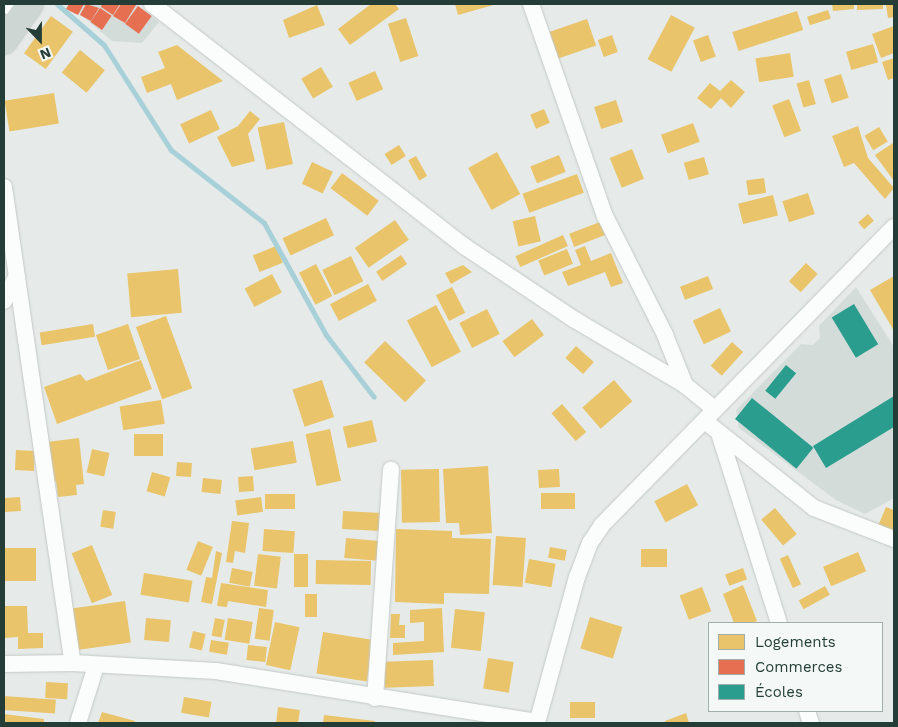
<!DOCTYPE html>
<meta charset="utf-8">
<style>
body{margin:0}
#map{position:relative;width:898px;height:727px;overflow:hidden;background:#e6ebe9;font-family:"Work Sans",sans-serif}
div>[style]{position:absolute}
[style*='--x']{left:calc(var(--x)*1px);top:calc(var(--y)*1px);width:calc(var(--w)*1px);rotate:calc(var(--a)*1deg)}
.built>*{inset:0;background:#d4dcd9}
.homes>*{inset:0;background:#e9c46a;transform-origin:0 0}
.shops>*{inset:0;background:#e76f51;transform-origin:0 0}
.schools>*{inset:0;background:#2a9d8f;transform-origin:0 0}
.stream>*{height:5px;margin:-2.5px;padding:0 2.5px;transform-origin:2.5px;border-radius:2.5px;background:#a8d0d8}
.roads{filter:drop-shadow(0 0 1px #c3c8c6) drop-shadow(0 0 1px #c3c8c6)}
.street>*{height:16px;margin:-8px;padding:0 8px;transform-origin:8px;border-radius:8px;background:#fbfcfc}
.primary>*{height:26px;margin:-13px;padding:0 13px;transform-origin:13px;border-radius:13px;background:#ced6d4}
span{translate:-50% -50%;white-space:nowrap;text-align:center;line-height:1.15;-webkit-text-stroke:5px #f4f9f7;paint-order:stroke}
.frame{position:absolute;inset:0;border:5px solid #243e37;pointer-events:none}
.legend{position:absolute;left:708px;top:622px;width:175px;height:90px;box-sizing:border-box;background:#f4f9f7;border:1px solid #a1aeaa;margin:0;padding:6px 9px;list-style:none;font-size:15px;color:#243e37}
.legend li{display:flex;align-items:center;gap:10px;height:25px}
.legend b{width:25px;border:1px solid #a1aeaa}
.north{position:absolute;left:15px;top:15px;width:50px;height:50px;-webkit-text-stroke:4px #f4f9f7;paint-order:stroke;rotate:158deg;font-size:14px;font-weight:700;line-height:20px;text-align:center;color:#243e37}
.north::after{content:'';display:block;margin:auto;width:18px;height:22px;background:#243e37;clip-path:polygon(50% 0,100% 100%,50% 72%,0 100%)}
</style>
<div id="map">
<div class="built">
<div style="clip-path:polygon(68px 4px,135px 4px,159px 22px,142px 43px,112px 41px)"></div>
<div style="clip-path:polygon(856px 287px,894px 347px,894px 498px,865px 514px,836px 500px,739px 428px,736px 410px,801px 344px,813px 345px,820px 338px,819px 326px)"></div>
</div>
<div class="homes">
<div style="clip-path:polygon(371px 4px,395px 4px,399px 9px,350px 45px,338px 29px)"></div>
<div style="clip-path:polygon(455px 4px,497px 4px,458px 15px)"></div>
<div style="clip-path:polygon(832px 4px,854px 4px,854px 9px,833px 11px)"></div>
<div style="clip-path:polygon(857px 4px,883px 4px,883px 9px,857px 10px)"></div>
<div style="clip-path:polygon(894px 4px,894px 17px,888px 18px,886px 5px)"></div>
<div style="clip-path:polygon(317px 5px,325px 25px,289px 38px,283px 20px)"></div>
<div style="left:828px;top:10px;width:9px;height:22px;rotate:72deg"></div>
<div style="left:797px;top:11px;width:20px;height:68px;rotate:72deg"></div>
<div style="left:671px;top:15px;width:27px;height:50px;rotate:28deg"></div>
<div style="left:51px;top:16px;width:27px;height:46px;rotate:36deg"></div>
<div style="left:406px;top:18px;width:40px;height:19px;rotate:72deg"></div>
<div style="left:587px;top:19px;width:28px;height:40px;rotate:71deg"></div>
<div style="clip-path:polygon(894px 26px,894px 53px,881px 58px,872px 34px)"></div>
<div style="left:612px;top:35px;width:18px;height:15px;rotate:71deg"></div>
<div style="left:708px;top:35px;width:23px;height:16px;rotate:70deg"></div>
<div style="left:873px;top:44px;width:19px;height:28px;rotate:74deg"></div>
<div style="clip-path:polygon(177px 45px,223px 81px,177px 100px,171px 84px,147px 93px,141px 77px,165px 68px,158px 52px)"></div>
<div style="left:80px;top:50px;width:32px;height:29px;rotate:39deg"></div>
<div style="left:790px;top:53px;width:24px;height:35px;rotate:81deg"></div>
<div style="clip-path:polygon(894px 58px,894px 78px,888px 80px,882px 62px)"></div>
<div style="left:321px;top:67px;width:23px;height:23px;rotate:59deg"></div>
<div style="left:375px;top:71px;width:20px;height:29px;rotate:66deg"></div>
<div style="left:841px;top:74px;width:25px;height:18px;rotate:72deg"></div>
<div style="clip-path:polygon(731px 80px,745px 92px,731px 108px,721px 98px,711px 109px,697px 98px,710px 83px,720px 91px)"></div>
<div style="left:809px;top:80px;width:25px;height:13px;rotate:74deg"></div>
<div style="left:54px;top:93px;width:31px;height:50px;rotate:81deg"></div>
<div style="left:789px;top:99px;width:34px;height:18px;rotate:69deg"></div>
<div style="left:616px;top:100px;width:23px;height:23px;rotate:72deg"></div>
<div style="left:544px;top:109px;width:15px;height:15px;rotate:67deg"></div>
<div style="left:211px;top:110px;width:21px;height:34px;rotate:65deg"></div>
<div style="clip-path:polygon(250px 111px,260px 119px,248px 134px,255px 161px,232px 167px,217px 137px,238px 126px)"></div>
<div style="left:284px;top:122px;width:43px;height:27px;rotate:78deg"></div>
<div style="left:693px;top:123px;width:20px;height:34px;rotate:70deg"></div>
<div style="clip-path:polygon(858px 126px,868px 158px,894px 188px,885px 199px,854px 163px,844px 167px,832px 136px)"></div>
<div style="left:879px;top:127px;width:17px;height:17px;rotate:59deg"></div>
<div style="clip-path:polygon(893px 143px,894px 144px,894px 181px,875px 155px)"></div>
<div style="left:399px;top:145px;width:13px;height:17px;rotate:58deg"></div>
<div style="left:632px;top:149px;width:32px;height:24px;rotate:68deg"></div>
<div style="left:497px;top:152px;width:48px;height:33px;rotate:61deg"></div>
<div style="left:559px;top:155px;width:18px;height:31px;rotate:68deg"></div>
<div style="left:416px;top:156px;width:23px;height:9px;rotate:61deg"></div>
<div style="left:704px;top:157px;width:18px;height:21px;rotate:74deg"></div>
<div style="left:312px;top:162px;width:23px;height:24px;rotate:25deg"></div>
<div style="left:342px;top:173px;width:46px;height:19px;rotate:37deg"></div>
<div style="left:577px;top:174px;width:20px;height:58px;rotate:70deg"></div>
<div style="left:764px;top:178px;width:15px;height:18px;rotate:82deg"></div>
<div style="left:808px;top:193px;width:22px;height:27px;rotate:72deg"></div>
<div style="left:773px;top:195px;width:21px;height:36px;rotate:76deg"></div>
<div style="left:868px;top:214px;width:9px;height:13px;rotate:49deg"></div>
<div style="left:535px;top:216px;width:26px;height:23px;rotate:77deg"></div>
<div style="left:326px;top:218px;width:19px;height:48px;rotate:65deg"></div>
<div style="left:395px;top:220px;width:24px;height:49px;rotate:55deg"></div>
<div style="left:600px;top:222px;width:14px;height:33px;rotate:69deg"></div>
<div style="left:563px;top:235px;width:12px;height:52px;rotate:66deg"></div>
<div style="left:276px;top:246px;width:18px;height:25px;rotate:68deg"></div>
<div style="clip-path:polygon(585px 246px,591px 261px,611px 253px,623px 283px,611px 287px,605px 272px,568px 286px,562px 272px,581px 265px,575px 250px)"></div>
<div style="left:567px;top:249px;width:16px;height:31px;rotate:68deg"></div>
<div style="left:401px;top:255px;width:11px;height:30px;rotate:56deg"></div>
<div style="left:351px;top:256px;width:28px;height:32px;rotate:64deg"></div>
<div style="left:806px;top:263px;width:16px;height:25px;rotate:43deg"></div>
<div style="left:316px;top:264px;width:36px;height:19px;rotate:63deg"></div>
<div style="clip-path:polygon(463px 265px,472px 272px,451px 284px,445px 273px)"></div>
<div style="left:178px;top:269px;width:44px;height:51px;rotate:85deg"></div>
<div style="left:272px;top:274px;width:21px;height:31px;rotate:62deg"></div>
<div style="left:708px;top:276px;width:14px;height:30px;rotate:69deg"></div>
<div style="clip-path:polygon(894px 276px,894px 331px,870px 290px)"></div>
<div style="left:368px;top:284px;width:19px;height:43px;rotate:62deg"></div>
<div style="left:452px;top:287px;width:29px;height:18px;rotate:63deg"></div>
<div style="left:436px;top:305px;width:53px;height:33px;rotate:62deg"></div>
<div style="left:720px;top:308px;width:26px;height:30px;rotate:65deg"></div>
<div style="left:487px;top:309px;width:28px;height:31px;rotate:63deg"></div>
<div style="left:166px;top:316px;width:77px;height:32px;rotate:70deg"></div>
<div style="left:532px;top:319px;width:20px;height:37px;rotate:53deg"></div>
<div style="left:93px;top:324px;width:13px;height:54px;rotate:81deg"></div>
<div style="left:128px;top:324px;width:37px;height:34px;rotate:71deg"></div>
<div style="left:385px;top:341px;width:57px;height:30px;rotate:44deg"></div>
<div style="left:732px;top:342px;width:15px;height:32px;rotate:42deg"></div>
<div style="left:576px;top:346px;width:24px;height:16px;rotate:42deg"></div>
<div style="clip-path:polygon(141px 360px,152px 389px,57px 424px,44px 387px,80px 374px,86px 381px)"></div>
<div style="left:322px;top:380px;width:39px;height:31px;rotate:72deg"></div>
<div style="left:614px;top:380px;width:28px;height:42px;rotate:49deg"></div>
<div style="left:161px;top:400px;width:24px;height:42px;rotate:81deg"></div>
<div style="left:562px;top:404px;width:37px;height:14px;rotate:49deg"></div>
<div style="left:372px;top:420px;width:22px;height:30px;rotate:77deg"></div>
<div style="left:330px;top:429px;width:53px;height:25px;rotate:78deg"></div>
<div style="left:163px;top:434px;width:22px;height:29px;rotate:90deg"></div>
<div style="clip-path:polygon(79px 438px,84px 484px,76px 485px,77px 495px,58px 497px,56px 481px,52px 482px,47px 442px)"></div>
<div style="left:293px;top:441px;width:22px;height:43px;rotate:80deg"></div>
<div style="left:92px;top:449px;width:18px;height:24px;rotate:13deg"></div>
<div style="left:16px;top:450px;width:19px;height:20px;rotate:3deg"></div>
<div style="left:177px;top:462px;width:15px;height:14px;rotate:4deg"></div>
<div style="clip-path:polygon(488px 466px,492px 533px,460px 535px,459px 523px,446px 523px,443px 469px)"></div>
<div style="left:439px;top:469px;width:53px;height:38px;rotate:89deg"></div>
<div style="left:559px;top:469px;width:18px;height:21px;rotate:87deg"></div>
<div style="left:152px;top:472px;width:19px;height:20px;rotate:16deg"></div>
<div style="left:253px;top:476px;width:15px;height:15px;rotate:86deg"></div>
<div style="left:203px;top:478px;width:19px;height:14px;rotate:6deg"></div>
<div style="left:687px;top:484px;width:24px;height:37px;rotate:62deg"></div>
<div style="left:541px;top:493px;width:34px;height:16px"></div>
<div style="left:295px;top:494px;width:15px;height:30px;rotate:90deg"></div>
<div style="left:20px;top:497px;width:14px;height:16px;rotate:86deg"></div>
<div style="left:261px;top:497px;width:15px;height:26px;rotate:82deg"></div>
<div style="clip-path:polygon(886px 507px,894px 510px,894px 532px,878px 526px)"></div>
<div style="left:775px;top:508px;width:34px;height:18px;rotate:50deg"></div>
<div style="left:103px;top:510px;width:13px;height:17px;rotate:9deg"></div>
<div style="left:343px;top:511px;width:39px;height:18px;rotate:3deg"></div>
<div style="clip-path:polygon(232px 521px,249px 523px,245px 553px,235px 551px,233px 563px,226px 562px)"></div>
<div style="left:264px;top:529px;width:31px;height:22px;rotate:4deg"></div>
<div style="clip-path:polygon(396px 529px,452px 531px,452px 538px,491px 539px,489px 594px,444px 593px,444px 604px,395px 602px)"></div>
<div style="left:496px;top:536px;width:30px;height:49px;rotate:4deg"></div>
<div style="left:346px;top:538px;width:33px;height:20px;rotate:5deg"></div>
<div style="left:198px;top:541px;width:16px;height:31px;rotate:22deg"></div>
<div style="left:92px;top:545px;width:54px;height:22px;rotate:68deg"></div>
<div style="left:550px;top:547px;width:17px;height:11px;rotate:10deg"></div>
<div style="left:36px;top:548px;width:33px;height:32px;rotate:90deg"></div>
<div style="left:667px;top:549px;width:18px;height:26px;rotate:90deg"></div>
<div style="clip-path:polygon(216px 551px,222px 553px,212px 604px,201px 602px,206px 577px,212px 578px)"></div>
<div style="left:858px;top:552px;width:21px;height:38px;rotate:67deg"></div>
<div style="left:258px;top:554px;width:23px;height:32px;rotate:7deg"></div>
<div style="left:294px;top:554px;width:14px;height:33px"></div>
<div style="left:788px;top:555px;width:32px;height:9px;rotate:66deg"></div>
<div style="left:529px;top:559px;width:27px;height:24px;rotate:10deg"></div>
<div style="left:316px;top:560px;width:55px;height:24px;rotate:1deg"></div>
<div style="left:232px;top:568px;width:21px;height:15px;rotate:11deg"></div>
<div style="left:743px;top:568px;width:12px;height:19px;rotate:70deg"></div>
<div style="left:144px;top:573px;width:49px;height:22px;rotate:9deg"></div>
<div style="clip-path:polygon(221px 583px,268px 590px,266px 607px,228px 601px,227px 607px,217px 606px)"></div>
<div style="clip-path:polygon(743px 585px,757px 621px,752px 623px,734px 623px,723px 594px)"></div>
<div style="left:825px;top:586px;width:10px;height:30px;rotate:61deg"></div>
<div style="left:702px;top:587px;width:26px;height:24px;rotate:69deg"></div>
<div style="left:305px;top:594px;width:12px;height:23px"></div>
<div style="left:125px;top:601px;width:42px;height:54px;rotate:82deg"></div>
<div style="clip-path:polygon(4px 606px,27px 606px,28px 633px,43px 633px,43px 648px,18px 649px,18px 637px,4px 638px)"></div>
<div style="left:259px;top:608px;width:15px;height:31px;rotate:8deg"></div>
<div style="clip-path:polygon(442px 608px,444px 652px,393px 655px,393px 643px,424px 641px,424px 622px,410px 623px,410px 610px)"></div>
<div style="left:455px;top:609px;width:30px;height:39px;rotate:6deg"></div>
<div style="clip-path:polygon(391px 614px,400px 614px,399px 625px,405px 625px,405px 638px,390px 638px)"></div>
<div style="left:590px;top:617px;width:34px;height:33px;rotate:17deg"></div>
<div style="left:146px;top:618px;width:25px;height:22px;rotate:5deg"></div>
<div style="left:215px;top:618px;width:10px;height:18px;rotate:11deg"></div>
<div style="left:228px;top:618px;width:25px;height:22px;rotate:9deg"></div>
<div style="left:275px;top:622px;width:25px;height:44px;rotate:12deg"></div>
<div style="left:193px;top:631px;width:13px;height:17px;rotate:13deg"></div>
<div style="left:323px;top:632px;width:51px;height:42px;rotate:9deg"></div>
<div style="left:211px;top:640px;width:18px;height:12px;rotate:9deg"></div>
<div style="left:248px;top:645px;width:19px;height:15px;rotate:6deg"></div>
<div style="left:488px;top:658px;width:26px;height:31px;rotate:9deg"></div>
<div style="left:433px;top:660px;width:26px;height:49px;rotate:88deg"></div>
<div style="left:46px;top:682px;width:22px;height:16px;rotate:3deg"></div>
<div style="left:4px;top:696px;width:52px;height:14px;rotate:4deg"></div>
<div style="left:184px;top:697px;width:28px;height:16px;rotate:10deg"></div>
<div style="left:570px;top:702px;width:25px;height:16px"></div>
<div style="clip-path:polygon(278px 707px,300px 710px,298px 723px,276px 723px)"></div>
<div style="clip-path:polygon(102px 712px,135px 721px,134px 723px,98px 723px)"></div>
<div style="clip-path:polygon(686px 713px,689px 723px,666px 723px,665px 721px)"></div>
<div style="clip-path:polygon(4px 714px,44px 719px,44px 723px,4px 723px)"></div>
<div style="clip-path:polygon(324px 715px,375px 721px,374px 723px,323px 723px)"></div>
</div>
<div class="shops">
<div style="clip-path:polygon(69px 4px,84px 4px,78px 15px,66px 9px)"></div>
<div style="clip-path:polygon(86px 4px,99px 8px,91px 21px,80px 15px)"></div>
<div style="clip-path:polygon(102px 4px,120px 4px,113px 15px,101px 7px)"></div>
<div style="clip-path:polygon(121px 4px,136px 5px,125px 23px,113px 16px)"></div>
<div style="left:138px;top:6px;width:17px;height:22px;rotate:36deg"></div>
<div style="left:100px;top:8px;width:14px;height:17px;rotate:34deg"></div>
</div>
<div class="schools">
<div style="left:854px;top:304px;width:47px;height:26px;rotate:59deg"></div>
<div style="left:786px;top:365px;width:13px;height:33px;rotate:39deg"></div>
<div style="clip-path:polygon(894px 396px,894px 427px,826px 468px,813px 446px)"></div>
<div style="left:752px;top:398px;width:79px;height:27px;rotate:39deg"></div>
</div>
<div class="stream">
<div style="--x:57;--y:4;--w:62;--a:41.1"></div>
<div style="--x:104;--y:45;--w:125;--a:57.5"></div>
<div style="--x:171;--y:150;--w:118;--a:38.1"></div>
<div style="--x:264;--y:223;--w:128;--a:61"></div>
<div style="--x:326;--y:335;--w:78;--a:52.3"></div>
</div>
<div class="roads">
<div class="street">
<div style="--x:7;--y:4;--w:18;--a:41"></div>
<div style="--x:152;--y:4;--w:395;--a:37.8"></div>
<div style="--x:464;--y:246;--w:133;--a:33.7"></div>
<div style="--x:575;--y:320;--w:128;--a:30.6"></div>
<div style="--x:531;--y:4;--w:225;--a:70.8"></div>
<div style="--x:605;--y:216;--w:133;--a:63.2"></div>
<div style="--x:665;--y:335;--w:54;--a:68.2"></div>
<div style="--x:685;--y:385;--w:38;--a:39"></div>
<div style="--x:4;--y:187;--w:481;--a:81.8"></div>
<div style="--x:4;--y:301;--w:28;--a:-63"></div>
<div style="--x:706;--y:422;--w:138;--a:38.5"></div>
<div style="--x:814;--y:508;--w:86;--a:21.2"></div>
<div style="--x:720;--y:436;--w:196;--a:72.5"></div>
<div style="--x:4;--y:664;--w:69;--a:-0.8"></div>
<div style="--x:73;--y:663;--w:143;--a:3.2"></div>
<div style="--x:216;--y:671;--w:325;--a:9"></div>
<div style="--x:375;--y:698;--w:229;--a:-86"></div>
<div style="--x:807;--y:711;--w:13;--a:72"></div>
<div style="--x:78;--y:723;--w:60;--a:-72.5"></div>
<div style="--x:537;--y:723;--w:151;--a:-74.7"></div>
<div style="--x:577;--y:577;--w:36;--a:-69"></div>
<div style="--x:590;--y:543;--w:22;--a:-56"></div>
<div style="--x:602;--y:525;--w:417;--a:-45.6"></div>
</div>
<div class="primary">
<div style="--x:4;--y:41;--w:45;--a:-54.9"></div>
</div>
</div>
<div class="frame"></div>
<ul class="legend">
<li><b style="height:14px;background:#e9c46a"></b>Logements</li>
<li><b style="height:14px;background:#e76f51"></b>Commerces</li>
<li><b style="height:14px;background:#2a9d8f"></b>Écoles</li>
</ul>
<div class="north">N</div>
</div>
